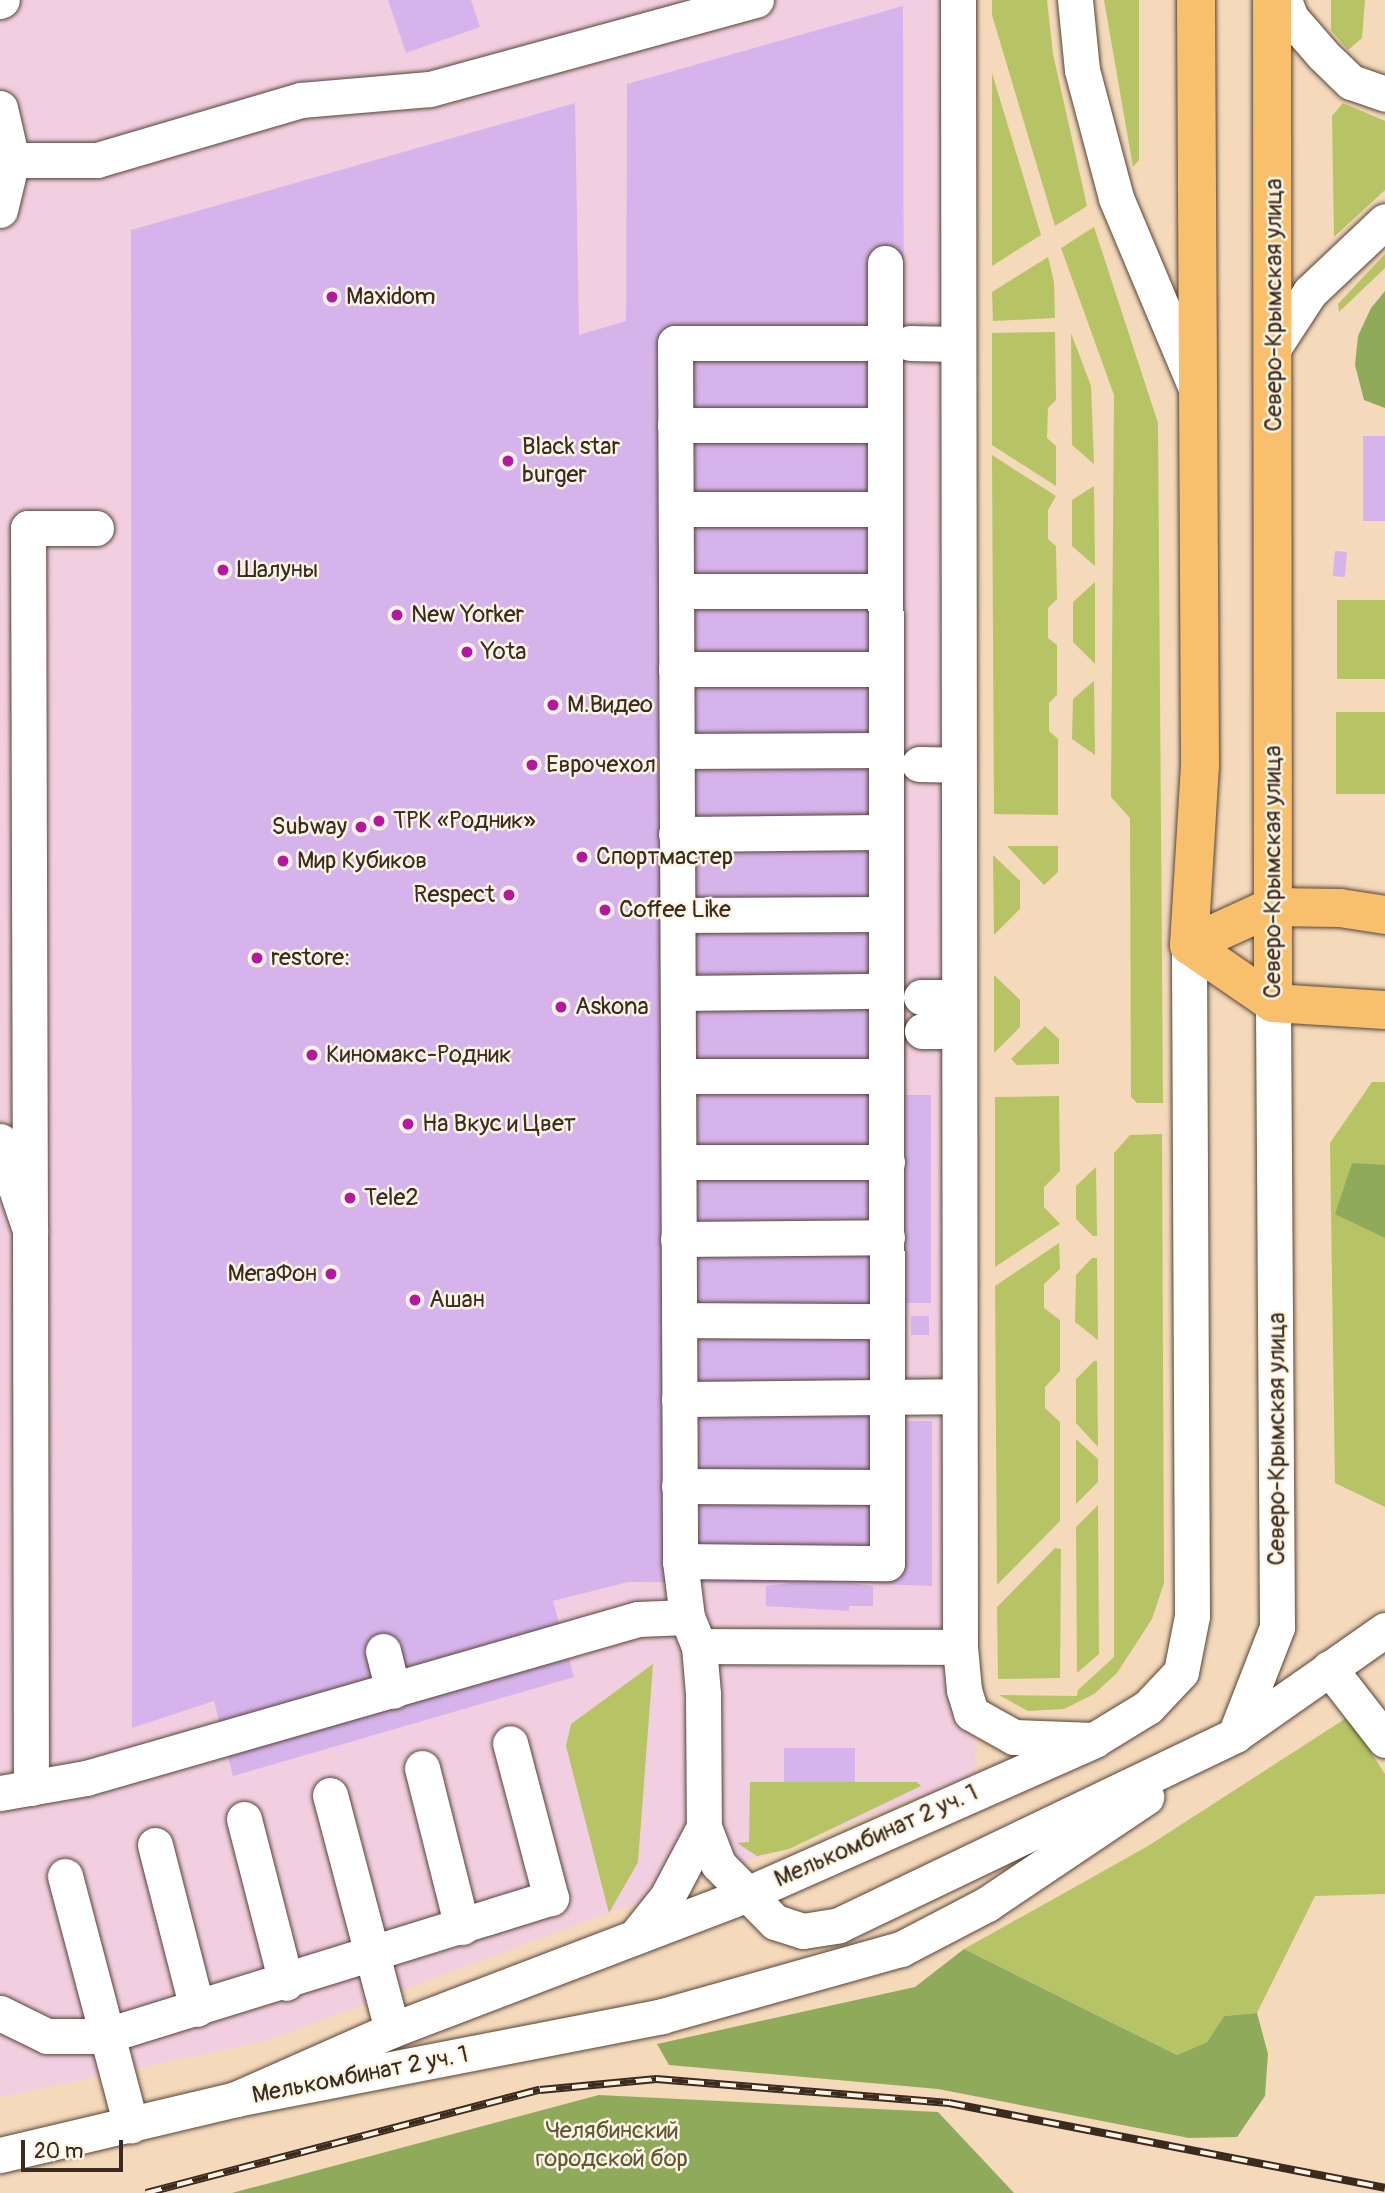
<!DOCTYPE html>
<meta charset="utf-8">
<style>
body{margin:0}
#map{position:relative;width:1385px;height:2193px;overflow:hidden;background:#f4d9bb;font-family:Pangolin,sans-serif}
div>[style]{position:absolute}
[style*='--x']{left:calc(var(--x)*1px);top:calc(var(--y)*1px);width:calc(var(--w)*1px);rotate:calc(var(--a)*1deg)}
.built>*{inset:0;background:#f2cfe0}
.green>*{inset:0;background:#b6c466;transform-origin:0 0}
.forest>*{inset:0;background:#90aa5b}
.building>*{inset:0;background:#d7b3ec;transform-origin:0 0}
.roads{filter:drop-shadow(0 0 2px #574436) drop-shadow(0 0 2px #574436)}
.minor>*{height:35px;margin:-17.5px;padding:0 17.5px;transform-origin:17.5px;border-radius:17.5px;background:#fff}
.major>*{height:38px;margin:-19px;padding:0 19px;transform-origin:19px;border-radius:19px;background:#f8bf6c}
.rail>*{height:8px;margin-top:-4px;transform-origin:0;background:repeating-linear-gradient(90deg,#fcf5e5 0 16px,#3b2a1e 0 32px);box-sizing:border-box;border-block:2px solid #3b2a1e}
.dots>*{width:19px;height:19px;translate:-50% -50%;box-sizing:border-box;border:4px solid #fcf5e5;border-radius:50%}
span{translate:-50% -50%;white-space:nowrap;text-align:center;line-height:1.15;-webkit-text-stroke:5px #fcf5e5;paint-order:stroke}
.poi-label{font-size:24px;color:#3b2a1e}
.left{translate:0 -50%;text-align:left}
.right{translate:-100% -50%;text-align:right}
.street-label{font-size:24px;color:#3b2a1e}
.park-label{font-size:24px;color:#605834}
.scale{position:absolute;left:21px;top:2140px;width:102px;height:32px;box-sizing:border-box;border:4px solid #3b2a1e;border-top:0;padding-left:9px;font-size:21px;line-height:24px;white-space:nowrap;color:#3b2a1e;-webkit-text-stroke:5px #fcf5e5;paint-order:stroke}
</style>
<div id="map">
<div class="built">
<div style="clip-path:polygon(0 0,963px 0,975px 1776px,266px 2041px,0 2097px)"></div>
</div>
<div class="green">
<div style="clip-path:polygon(992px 0,1047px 0,1053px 54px,1087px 206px,1055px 226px,992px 15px)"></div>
<div style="clip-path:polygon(1104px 0,1139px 0,1139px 160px,1133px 167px)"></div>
<div style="clip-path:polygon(1331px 0,1365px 0,1362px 38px,1348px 50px,1331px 30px)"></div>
<div style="clip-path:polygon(992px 73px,1041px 235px,992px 266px)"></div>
<div style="clip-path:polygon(1343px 103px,1385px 121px,1385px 190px,1334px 237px,1332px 116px)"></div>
<div style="clip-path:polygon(1094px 227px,1158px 423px,1163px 1103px,1137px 1103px,1131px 1097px,1130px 818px,1111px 797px,1114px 395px,1061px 248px)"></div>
<div style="clip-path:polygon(1385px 254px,1385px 268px,1339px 312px,1338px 304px)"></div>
<div style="clip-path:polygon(1048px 257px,1054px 282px,1055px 318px,993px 321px,992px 292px)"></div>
<div style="clip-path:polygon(1055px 332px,1056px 400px,1048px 408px,1047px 438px,1056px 446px,1056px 486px,992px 445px,992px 333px)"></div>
<div style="clip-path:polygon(1071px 333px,1091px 386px,1094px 464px,1072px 445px)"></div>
<div style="clip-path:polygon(992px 455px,1056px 496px,1048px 510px,1048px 539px,1056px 546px,1057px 599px,1048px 608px,1048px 638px,1057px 645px,1057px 695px,1049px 703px,1049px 731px,1058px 739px,1058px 815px,994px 814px)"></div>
<div style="clip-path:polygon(1094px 486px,1095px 566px,1072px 546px,1072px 500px)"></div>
<div style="clip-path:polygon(1095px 582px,1095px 664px,1073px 642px,1073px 602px)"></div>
<div style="left:1385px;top:600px;width:79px;height:48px;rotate:90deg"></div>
<div style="clip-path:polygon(1094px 681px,1095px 755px,1072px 739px,1073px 699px)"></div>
<div style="left:1336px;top:712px;width:49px;height:82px"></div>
<div style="clip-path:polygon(1007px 846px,1058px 846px,1058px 872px,1044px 885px)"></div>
<div style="clip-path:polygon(993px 855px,1020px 881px,1020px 909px,994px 935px)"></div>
<div style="clip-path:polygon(994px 975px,1020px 1000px,1020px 1027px,994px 1053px)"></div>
<div style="clip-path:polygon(1045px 1026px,1059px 1039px,1059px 1064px,1017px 1065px,1011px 1059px)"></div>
<div style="clip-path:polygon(1372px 1082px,1385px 1082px,1385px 1507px,1335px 1483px,1330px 1143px)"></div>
<div style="clip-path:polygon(1059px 1096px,1060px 1171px,1044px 1187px,1044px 1207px,1060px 1224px,995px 1267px,995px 1097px)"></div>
<div style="clip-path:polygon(1162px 1134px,1164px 1583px,1152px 1619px,1117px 1673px,1094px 1694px,1064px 1709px,1028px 1711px,999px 1695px,1077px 1696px,1078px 1690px,1114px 1657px,1114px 1153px,1130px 1135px)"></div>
<div style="clip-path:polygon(1096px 1167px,1097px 1236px,1093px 1236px,1076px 1219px,1076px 1186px)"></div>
<div style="clip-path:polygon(1059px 1243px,1060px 1269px,1044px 1284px,1044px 1308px,1060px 1320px,1060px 1371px,1045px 1387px,1045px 1408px,1060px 1422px,1060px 1521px,997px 1585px,995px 1286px)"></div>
<div style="clip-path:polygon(1092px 1258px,1097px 1258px,1098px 1340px,1075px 1322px,1076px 1275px)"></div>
<div style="clip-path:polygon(1094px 1361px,1097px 1361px,1098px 1447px,1076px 1423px,1076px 1379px)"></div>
<div style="clip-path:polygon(1076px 1439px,1098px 1459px,1098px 1482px,1076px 1504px)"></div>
<div style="clip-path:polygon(1098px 1505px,1099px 1654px,1077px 1673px,1076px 1527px)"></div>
<div style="clip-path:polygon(1055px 1548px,1061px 1549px,1060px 1678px,998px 1679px,997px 1607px)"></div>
<div style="clip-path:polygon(653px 1664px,638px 1862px,609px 1913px,566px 1746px,571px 1724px)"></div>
<div style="clip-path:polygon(1348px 1717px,1385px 1774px,1385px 1894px,1315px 1896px,1257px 2013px,1224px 2016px,1207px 2042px,1177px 2055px,964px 1949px,1148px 1846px)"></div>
<div style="clip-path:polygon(750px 1782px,917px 1782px,921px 1786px,789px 1849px,757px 1856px,737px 1843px,749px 1842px)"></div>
</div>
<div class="forest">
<div style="clip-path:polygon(1385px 291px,1385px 408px,1364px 400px,1355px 365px,1358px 336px,1371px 308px)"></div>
<div style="clip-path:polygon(1352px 1163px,1385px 1165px,1385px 1238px,1335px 1214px)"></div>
<div style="clip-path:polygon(964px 1949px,1177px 2055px,1207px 2042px,1224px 2016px,1257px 2013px,1268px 2054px,1265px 2096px,1237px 2137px,1189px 2138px,938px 2089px,669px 2065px,657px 2044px,915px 1987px)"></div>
<div style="clip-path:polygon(599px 2095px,938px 2112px,1014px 2193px,232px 2193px)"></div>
</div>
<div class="building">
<div style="clip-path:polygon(388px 0,471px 0,480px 27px,406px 53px)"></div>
<div style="clip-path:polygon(903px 6px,906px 1095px,931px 1095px,931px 1303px,906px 1303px,906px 1421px,932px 1421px,932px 1586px,849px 1583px,873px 1586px,873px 1606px,849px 1606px,849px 1611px,766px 1606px,766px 1586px,790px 1583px,628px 1582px,553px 1601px,574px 1677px,233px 1776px,214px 1701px,132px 1728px,131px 230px,575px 103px,579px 335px,626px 321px,627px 84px)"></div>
<div style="left:1363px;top:436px;width:22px;height:85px"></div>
<div style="left:1335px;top:551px;width:12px;height:25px;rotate:5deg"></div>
<div style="left:911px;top:1316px;width:18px;height:19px"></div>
<div style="left:784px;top:1748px;width:71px;height:34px"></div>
</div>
<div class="roads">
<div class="minor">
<div style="--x:958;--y:0;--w:1647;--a:89.93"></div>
<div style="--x:960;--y:1647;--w:43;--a:84.7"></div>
<div style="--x:964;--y:1690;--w:24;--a:73"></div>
<div style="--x:971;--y:1713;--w:49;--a:29.2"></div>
<div style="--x:1014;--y:1737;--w:80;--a:2.1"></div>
<div style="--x:1075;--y:0;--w:70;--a:84.3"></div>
<div style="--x:1082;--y:70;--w:132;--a:75.1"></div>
<div style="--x:1116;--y:198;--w:206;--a:67.2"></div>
<div style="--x:1284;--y:0;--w:19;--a:69"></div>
<div style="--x:1291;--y:18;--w:49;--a:49.1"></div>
<div style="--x:1323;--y:55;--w:39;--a:44"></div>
<div style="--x:1351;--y:82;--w:36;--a:19"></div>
<div style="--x:0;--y:1;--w:2;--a:-27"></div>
<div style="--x:0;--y:108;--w:53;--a:77"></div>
<div style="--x:12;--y:160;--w:85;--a:0"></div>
<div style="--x:97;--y:160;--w:213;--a:-16.4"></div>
<div style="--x:301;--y:100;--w:129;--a:-4.9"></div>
<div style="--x:430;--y:89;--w:338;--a:-15.3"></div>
<div style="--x:0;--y:210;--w:51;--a:-76.5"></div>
<div style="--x:885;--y:263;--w:80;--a:90"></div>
<div style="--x:910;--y:343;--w:47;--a:1.2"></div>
<div style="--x:1274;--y:347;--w:66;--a:-56.8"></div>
<div style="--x:1310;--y:292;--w:103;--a:-43.4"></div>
<div style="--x:675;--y:425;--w:210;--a:0"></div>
<div style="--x:676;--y:509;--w:209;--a:0"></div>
<div style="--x:677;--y:591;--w:207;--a:0"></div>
<div style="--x:676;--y:669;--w:208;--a:0"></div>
<div style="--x:677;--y:751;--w:206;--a:-0.3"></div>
<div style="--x:919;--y:764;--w:39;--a:1"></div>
<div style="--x:676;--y:834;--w:208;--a:-0.6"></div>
<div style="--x:677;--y:915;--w:208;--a:-0.3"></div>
<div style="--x:678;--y:993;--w:208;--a:-0.6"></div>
<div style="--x:921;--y:997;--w:38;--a:0"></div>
<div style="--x:922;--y:1031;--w:37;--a:0"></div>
<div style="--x:679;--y:1076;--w:207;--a:0"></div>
<div style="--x:0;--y:1141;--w:94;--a:71.4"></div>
<div style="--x:30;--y:1230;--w:558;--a:89.9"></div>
<div style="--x:679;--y:1162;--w:208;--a:0"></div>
<div style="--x:30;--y:1230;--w:702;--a:-90.16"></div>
<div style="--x:28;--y:528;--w:68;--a:0"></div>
<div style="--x:678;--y:1239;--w:209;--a:-0.5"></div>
<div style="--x:679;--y:1320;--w:207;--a:0.3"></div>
<div style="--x:679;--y:1399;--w:280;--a:-0.6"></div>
<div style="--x:679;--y:1486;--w:207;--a:0.3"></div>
<div style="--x:680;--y:1561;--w:207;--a:0.6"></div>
<div style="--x:887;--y:1563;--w:1220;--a:-90.09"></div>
<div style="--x:885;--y:343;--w:210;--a:180"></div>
<div style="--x:675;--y:343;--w:1218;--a:89.76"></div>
<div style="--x:680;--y:1561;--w:56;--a:82.9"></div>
<div style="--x:687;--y:1617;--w:31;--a:68"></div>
<div style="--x:699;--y:1646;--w:48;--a:85.2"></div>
<div style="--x:703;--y:1694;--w:133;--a:89.6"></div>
<div style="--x:704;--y:1827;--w:40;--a:69"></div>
<div style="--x:718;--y:1864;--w:81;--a:45.5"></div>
<div style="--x:775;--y:1922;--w:29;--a:18"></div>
<div style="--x:803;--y:1931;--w:36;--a:-9"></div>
<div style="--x:839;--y:1925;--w:439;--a:-25.6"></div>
<div style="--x:1235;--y:1735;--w:183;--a:-35"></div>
<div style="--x:699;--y:1646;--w:261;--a:0.2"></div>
<div style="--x:383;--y:1651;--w:41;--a:76"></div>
<div style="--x:1329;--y:1668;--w:91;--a:52.1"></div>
<div style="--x:1235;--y:1735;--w:116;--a:-68.7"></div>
<div style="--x:1277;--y:1627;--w:624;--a:-90.37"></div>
<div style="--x:422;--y:1768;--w:164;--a:75.9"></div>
<div style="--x:0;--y:1793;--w:87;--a:-9.9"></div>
<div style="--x:86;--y:1778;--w:574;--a:-16.07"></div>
<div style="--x:638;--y:1619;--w:49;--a:-2.3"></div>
<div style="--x:330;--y:1795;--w:243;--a:75.2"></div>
<div style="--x:244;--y:1819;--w:169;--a:75.6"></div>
<div style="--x:155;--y:1845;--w:169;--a:75.6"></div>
<div style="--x:65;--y:1876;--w:258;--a:75.2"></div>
<div style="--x:635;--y:1937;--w:51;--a:-51.3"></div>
<div style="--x:667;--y:1897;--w:79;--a:-62.1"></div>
<div style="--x:0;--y:2013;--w:52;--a:26.1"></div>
<div style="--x:47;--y:2036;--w:57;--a:0"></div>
<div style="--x:104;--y:2036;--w:468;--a:-17.2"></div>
<div style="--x:551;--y:1898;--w:160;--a:-104.8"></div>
<div style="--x:236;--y:2099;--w:171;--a:-23.9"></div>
<div style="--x:392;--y:2030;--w:378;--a:-20.9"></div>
<div style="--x:745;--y:1895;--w:382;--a:-23.9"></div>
<div style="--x:1094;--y:1740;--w:63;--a:-31.4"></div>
<div style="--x:1148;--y:1707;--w:48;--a:-46.7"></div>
<div style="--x:1181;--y:1672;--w:57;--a:-78.9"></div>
<div style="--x:1192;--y:1616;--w:671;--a:-90.26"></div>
<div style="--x:0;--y:2155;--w:243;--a:-13.3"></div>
<div style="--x:236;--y:2099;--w:434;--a:-11"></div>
<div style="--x:662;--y:2016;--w:248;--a:-15.7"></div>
<div style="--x:901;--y:1949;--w:97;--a:-27.6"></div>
<div style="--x:987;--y:1904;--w:192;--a:-33.9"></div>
</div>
<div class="major">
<div style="--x:1272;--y:0;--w:1003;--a:89.94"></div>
<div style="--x:1189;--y:945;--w:180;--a:-86.5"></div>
<div style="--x:1200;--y:765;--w:765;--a:-90.3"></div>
<div style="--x:1189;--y:945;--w:102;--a:34.6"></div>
<div style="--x:1273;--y:1003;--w:112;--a:3.6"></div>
<div style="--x:1189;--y:945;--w:91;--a:-24.6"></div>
<div style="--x:1272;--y:907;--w:68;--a:0.8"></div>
<div style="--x:1340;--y:908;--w:46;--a:8.8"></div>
</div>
</div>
<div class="rail">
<div style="--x:146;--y:2193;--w:407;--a:-14.7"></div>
<div style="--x:540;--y:2090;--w:117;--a:-5.4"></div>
<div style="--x:656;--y:2079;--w:294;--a:4.7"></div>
<div style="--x:949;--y:2103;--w:444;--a:11"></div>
</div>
<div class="dots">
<div style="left:332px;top:297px;background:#b5179e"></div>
<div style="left:508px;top:461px;background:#b5179e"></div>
<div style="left:223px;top:570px;background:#b5179e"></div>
<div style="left:397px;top:615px;background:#b5179e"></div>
<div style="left:467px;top:652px;background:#b5179e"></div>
<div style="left:553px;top:705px;background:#b5179e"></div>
<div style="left:532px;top:765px;background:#b5179e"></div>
<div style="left:379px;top:821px;background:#b5179e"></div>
<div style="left:361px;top:827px;background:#b5179e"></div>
<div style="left:582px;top:857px;background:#b5179e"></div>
<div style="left:283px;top:861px;background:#b5179e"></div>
<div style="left:509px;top:895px;background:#b5179e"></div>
<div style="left:605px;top:910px;background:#b5179e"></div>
<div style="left:257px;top:958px;background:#b5179e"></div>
<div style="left:561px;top:1007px;background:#b5179e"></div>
<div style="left:312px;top:1055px;background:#b5179e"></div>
<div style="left:408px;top:1124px;background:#b5179e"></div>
<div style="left:350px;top:1198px;background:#b5179e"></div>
<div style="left:331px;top:1274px;background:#b5179e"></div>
<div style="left:415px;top:1300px;background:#b5179e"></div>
</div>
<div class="poi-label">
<span class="left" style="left:346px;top:297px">Maxidom</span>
<span class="left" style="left:522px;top:461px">Black star<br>burger</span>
<span class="left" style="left:237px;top:570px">Шалуны</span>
<span class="left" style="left:411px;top:615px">New Yorker</span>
<span class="left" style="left:481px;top:652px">Yota</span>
<span class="left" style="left:567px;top:705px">М.Видео</span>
<span class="left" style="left:546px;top:765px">Еврочехол</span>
<span class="left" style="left:393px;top:821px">ТРК «Родник»</span>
<span class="right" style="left:347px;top:827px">Subway</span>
<span class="left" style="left:596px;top:857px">Спортмастер</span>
<span class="left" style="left:297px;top:861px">Мир Кубиков</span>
<span class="right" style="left:495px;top:895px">Respect</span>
<span class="left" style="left:619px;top:910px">Coffee Like</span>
<span class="left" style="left:271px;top:958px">restore:</span>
<span class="left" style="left:575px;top:1007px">Askona</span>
<span class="left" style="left:326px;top:1055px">Киномакс-Родник</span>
<span class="left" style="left:422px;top:1124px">На Вкус и Цвет</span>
<span class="left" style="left:364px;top:1198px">Tele2</span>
<span class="right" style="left:317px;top:1274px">МегаФон</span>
<span class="left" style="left:429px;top:1300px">Ашан</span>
</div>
<div class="street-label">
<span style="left:1274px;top:305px;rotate:-90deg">Северо-Крымская улица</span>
<span style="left:1273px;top:872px;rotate:-90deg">Северо-Крымская улица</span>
<span style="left:1277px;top:1439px;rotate:-90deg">Северо-Крымская улица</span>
<span style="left:876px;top:1836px;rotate:-24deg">Мелькомбинат 2 уч. 1</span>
<span style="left:360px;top:2075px;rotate:-11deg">Мелькомбинат 2 уч. 1</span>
</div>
<div class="park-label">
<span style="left:612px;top:2145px">Челябинский<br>городской бор</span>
</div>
<div class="scale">20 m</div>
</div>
